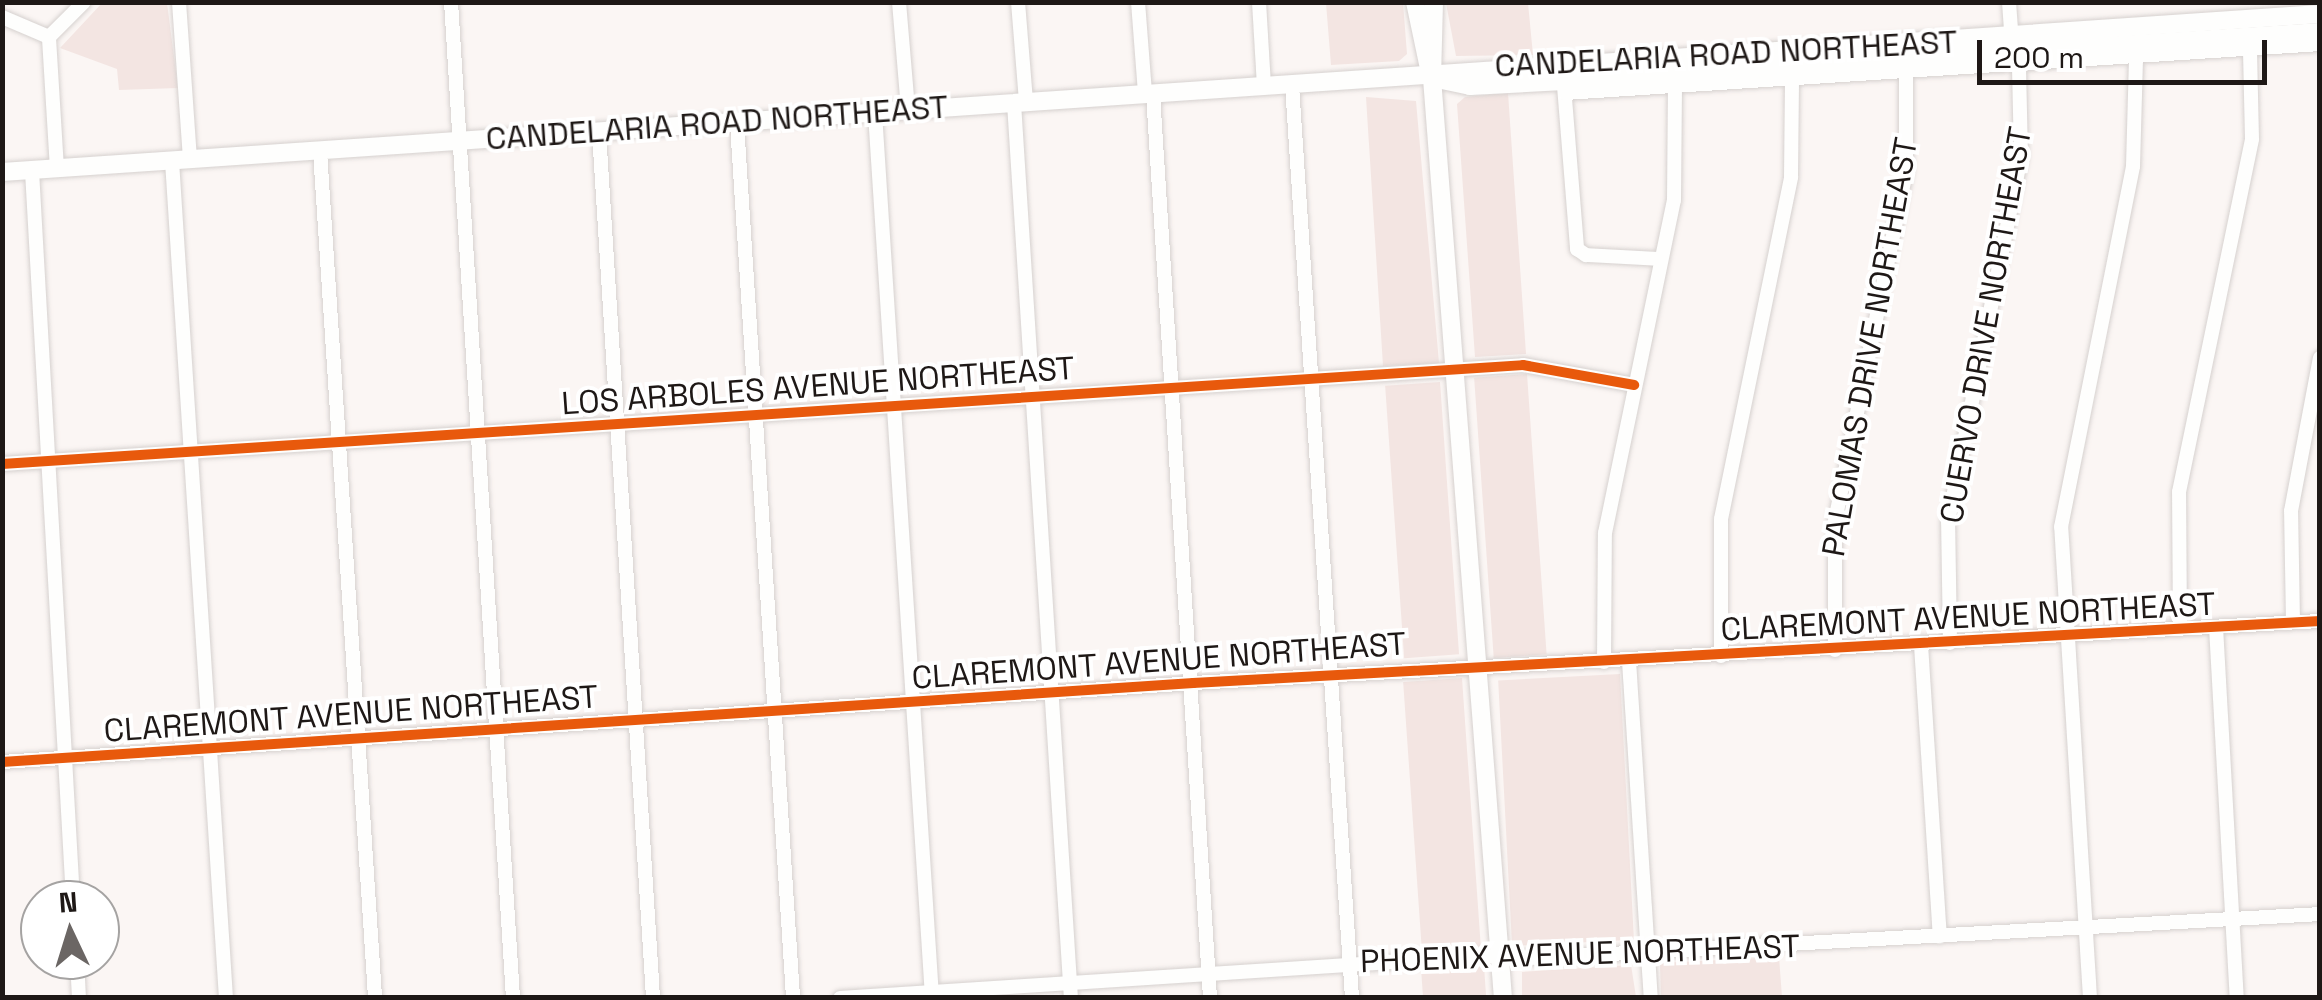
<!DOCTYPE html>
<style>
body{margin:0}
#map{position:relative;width:2322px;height:1000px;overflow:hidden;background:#fbf6f4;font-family:"Space Grotesk",sans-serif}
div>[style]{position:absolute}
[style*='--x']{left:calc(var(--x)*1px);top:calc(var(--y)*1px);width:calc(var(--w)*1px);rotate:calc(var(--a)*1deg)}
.commercial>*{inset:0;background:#f3e5e2;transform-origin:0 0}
.roads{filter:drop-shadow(0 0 2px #d6d1cf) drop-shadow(0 0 2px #d6d1cf)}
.minor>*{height:14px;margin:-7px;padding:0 7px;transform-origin:7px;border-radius:7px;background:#fefefd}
.major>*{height:18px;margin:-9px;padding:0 9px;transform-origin:9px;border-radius:9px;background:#fefefd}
.cycleway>*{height:10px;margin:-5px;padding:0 5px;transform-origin:5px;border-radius:5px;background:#e8590c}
span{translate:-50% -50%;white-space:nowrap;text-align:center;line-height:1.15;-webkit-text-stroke:8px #fff;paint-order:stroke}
.street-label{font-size:32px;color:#1e1816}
.frame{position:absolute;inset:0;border:5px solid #1e1816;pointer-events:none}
.north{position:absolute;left:20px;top:880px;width:100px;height:100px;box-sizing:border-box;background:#fff;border:2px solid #a5a3a2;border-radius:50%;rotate:356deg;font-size:28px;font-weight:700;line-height:40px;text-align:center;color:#1e1816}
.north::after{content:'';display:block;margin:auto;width:35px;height:45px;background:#6b6664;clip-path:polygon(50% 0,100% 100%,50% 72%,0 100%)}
.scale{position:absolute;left:1977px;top:40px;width:290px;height:45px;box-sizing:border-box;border:5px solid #1e1816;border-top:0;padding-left:12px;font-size:30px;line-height:35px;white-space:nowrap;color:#1e1816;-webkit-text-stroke:8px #fff;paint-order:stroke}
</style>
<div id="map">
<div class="commercial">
<div style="clip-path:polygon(102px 3px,167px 3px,178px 88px,119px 90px,117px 69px,60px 48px)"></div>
<div style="clip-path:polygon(1326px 3px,1403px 3px,1407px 54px,1399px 61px,1331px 65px)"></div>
<div style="clip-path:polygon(1446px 3px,1528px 3px,1533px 55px,1456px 56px)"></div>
<div style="clip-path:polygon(1508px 93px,1526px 354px,1475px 357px,1457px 104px,1465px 97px)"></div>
<div style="clip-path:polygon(1366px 97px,1416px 101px,1439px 363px,1383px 366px)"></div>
<div style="left:1527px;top:374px;width:281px;height:53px;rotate:86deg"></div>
<div style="left:1440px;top:382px;width:273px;height:55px;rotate:86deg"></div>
<div style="left:1620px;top:674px;width:266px;height:122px;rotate:87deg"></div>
<div style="left:1462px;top:678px;width:269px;height:59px;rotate:86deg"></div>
<div style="clip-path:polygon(1779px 957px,1782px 997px,1661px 997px,1660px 963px)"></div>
<div style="clip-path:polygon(1631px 965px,1636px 997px,1522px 997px,1522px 972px)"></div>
<div style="left:1484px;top:966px;width:31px;height:63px;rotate:86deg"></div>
</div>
<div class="roads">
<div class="minor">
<div style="--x:179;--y:2;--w:158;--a:86"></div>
<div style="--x:451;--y:2;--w:998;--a:86.44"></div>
<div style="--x:899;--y:2;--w:108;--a:85.2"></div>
<div style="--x:1018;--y:2;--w:100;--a:85.4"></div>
<div style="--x:1138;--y:2;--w:92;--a:85.6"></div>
<div style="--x:1259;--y:2;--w:84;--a:86.6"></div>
<div style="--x:2009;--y:2;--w:42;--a:85.9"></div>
<div style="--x:2;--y:17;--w:51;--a:23.1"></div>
<div style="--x:1292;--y:85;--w:915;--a:86.24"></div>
<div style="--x:1564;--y:86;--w:164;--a:85.4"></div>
<div style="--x:1577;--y:249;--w:11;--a:34"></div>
<div style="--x:1586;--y:255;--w:74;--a:3.1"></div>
<div style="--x:1565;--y:93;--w:757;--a:-3.71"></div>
<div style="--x:1153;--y:94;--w:906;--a:86.39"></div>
<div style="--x:1014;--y:103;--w:897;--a:86.36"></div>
<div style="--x:875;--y:113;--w:886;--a:86.31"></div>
<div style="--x:737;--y:124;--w:876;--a:86.33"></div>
<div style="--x:599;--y:132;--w:868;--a:86.43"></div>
<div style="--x:320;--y:151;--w:849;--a:86.28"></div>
<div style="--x:172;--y:161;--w:839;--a:86.31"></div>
<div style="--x:57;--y:169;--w:132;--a:-93.5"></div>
<div style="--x:49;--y:37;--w:49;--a:-45"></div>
<div style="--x:32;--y:171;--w:730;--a:86.78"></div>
<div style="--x:2;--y:464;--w:1524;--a:-3.72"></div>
<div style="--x:1523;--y:365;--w:113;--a:10.2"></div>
<div style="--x:2293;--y:622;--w:111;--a:-91"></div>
<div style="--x:2291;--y:511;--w:156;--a:-79.3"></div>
<div style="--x:2216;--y:627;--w:372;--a:86.8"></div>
<div style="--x:2180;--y:629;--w:137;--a:-90.4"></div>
<div style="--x:2179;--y:492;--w:360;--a:-78.3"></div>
<div style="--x:2252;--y:139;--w:90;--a:-91.3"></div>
<div style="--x:1950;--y:643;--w:121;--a:-90.9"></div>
<div style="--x:1948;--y:522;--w:373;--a:-78.7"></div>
<div style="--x:2021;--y:156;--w:90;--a:-91.3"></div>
<div style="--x:1921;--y:645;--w:292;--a:86.3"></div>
<div style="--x:1835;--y:650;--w:129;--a:-90"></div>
<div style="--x:1835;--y:521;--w:357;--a:-78.5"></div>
<div style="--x:1906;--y:171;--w:103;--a:-90"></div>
<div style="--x:1721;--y:656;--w:137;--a:-90"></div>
<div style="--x:1721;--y:519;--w:349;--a:-78.4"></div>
<div style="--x:1791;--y:177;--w:98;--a:-89.4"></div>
<div style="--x:1629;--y:661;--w:338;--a:86.3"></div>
<div style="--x:1604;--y:662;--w:129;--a:-89.6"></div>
<div style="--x:1605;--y:533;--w:340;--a:-78.3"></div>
<div style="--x:1674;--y:200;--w:114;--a:-89.5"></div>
<div style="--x:2;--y:762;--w:1194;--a:-3.79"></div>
<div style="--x:1193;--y:683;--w:1129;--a:-3.15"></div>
<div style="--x:77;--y:960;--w:38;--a:87"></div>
<div style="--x:840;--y:998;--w:646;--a:-3.73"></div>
<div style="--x:1485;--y:956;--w:54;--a:2.1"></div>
<div style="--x:1539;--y:958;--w:782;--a:-3.22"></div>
<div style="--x:2090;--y:998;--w:472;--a:-93.5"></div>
<div style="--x:2061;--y:527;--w:368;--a:-78.7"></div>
<div style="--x:2133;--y:166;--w:108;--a:-88.4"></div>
</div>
<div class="major">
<div style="--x:1415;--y:2;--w:73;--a:78.1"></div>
<div style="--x:1434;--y:2;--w:76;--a:91.5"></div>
<div style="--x:1432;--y:78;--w:923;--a:85.59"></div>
<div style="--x:1442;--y:80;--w:29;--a:12"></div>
<div style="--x:1470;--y:86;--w:94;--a:-3"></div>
<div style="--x:1564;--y:81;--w:758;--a:-3.71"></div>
<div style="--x:2;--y:172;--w:2323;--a:-3.9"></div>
</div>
</div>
<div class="cycleway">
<div style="--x:2;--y:464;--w:1524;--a:-3.72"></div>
<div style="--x:1523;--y:365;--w:113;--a:10.2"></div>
<div style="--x:2;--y:762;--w:1194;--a:-3.79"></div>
<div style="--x:1193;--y:683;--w:1129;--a:-3.15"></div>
</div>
<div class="street-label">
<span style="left:1726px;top:54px;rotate:-3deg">CANDELARIA ROAD NORTHEAST</span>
<span style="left:717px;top:123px;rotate:-4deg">CANDELARIA ROAD NORTHEAST</span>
<span style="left:1986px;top:325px;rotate:-80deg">CUERVO DRIVE NORTHEAST</span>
<span style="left:1870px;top:347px;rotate:-80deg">PALOMAS DRIVE NORTHEAST</span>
<span style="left:818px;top:386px;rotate:-4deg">LOS ARBOLES AVENUE NORTHEAST</span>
<span style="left:1968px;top:617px;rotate:-3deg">CLAREMONT AVENUE NORTHEAST</span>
<span style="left:1159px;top:661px;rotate:-4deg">CLAREMONT AVENUE NORTHEAST</span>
<span style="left:351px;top:714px;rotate:-4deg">CLAREMONT AVENUE NORTHEAST</span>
<span style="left:1580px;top:954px;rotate:-2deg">PHOENIX AVENUE NORTHEAST</span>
</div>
<div class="frame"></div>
<div class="north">N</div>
<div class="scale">200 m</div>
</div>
